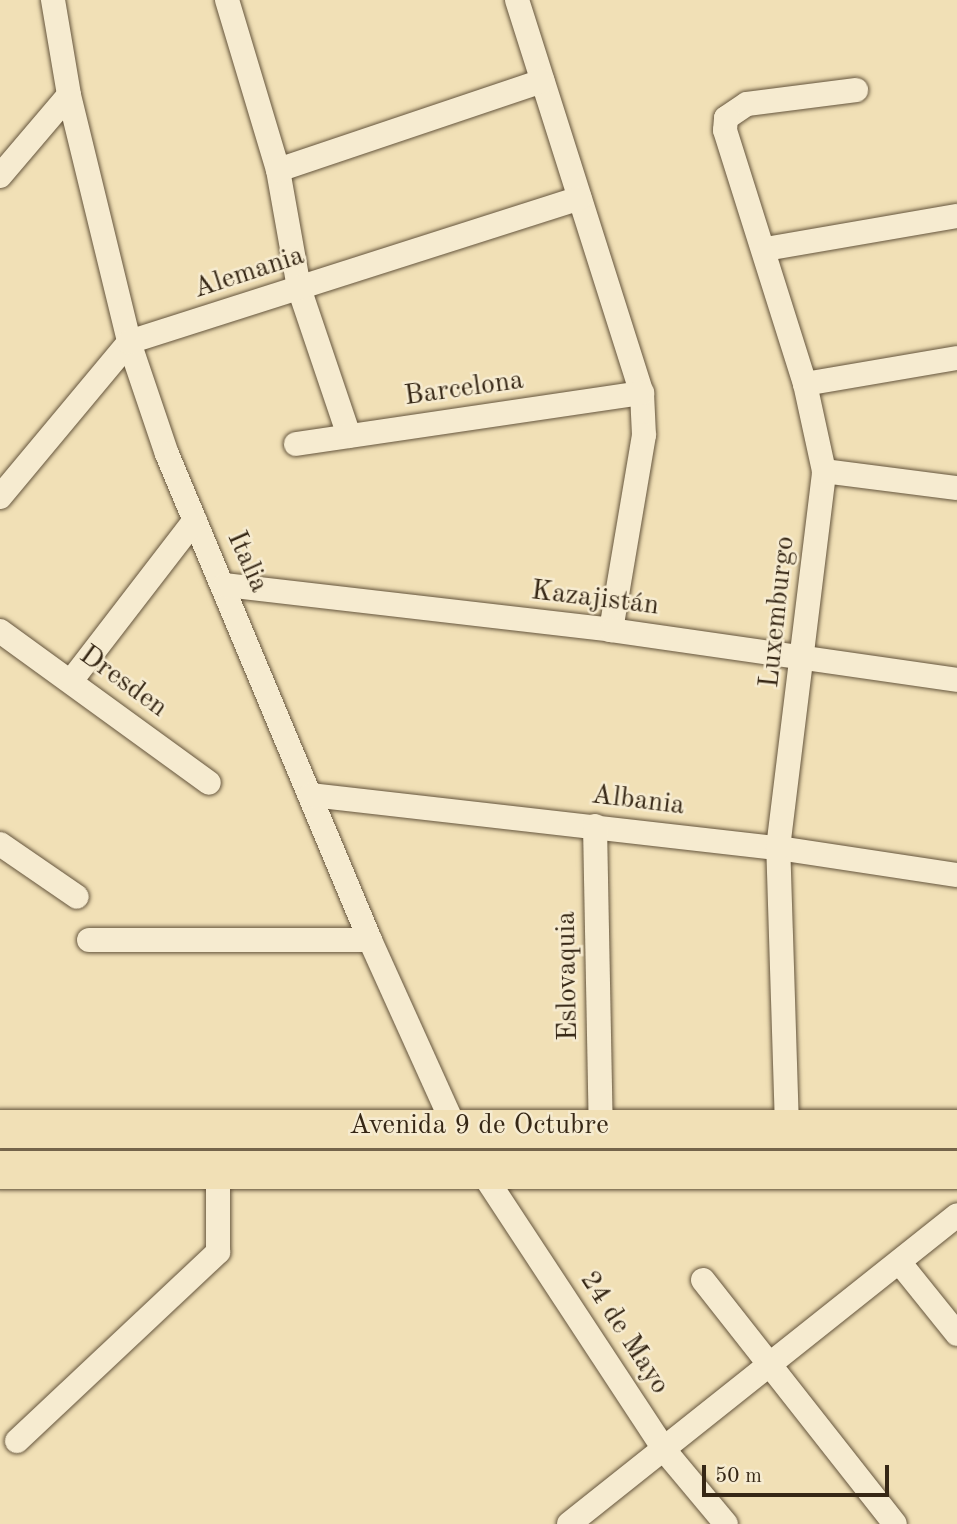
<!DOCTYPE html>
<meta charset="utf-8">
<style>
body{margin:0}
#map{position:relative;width:957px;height:1524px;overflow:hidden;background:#f1e0b6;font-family:"Old Standard TT",serif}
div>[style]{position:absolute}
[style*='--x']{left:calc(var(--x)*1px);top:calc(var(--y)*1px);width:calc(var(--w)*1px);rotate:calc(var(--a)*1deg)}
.roads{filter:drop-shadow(0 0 2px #65553d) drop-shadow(0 0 2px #65553d)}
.street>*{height:24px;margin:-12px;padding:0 12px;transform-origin:12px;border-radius:12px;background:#f6ebd0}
.primary>*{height:38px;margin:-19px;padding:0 19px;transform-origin:19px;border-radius:19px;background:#f1e0b6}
span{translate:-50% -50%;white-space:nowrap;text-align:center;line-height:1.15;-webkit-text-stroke:5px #f6ebd0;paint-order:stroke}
.street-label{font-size:28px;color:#362715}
.scale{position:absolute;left:702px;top:1465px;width:187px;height:32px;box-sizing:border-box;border:4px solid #362715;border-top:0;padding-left:9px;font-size:21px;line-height:24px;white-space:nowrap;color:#362715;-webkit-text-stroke:5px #f6ebd0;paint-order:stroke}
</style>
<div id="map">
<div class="roads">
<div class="street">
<div style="--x:53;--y:0;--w:96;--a:80.4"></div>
<div style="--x:69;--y:95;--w:254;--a:76.3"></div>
<div style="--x:129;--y:342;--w:118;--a:71.3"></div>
<div style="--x:167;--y:454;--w:527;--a:67.33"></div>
<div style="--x:370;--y:940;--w:204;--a:65.7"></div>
<div style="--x:227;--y:0;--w:177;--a:73.3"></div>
<div style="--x:278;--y:170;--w:120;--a:79.9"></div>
<div style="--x:299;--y:288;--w:156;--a:71.3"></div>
<div style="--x:517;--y:0;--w:412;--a:72.4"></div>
<div style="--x:642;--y:393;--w:42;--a:87.3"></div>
<div style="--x:644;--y:435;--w:198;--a:99.6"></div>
<div style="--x:278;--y:170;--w:279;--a:-18.6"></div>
<div style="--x:0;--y:176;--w:106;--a:-49.6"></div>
<div style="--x:766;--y:249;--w:194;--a:-9.8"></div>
<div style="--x:805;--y:384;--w:154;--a:-9.7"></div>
<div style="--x:296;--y:444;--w:350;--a:-8.4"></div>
<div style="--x:824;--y:471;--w:134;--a:7.3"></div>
<div style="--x:0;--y:497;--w:202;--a:-50.2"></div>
<div style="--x:129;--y:342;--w:473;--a:-17.7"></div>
<div style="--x:225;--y:585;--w:389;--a:6.6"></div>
<div style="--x:611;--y:630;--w:350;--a:8.2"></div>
<div style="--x:0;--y:631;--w:258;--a:36"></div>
<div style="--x:71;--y:681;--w:203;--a:-52.4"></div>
<div style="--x:311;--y:795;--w:470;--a:6.5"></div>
<div style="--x:778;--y:848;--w:181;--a:8.6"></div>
<div style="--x:595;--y:826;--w:299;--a:88.9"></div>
<div style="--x:0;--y:844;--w:93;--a:34.5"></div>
<div style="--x:89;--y:940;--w:281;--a:0"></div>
<div style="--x:787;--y:1127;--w:279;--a:-91.8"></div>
<div style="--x:778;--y:848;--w:380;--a:-83"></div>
<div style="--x:824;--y:471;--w:89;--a:-102.3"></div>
<div style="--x:805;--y:384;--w:266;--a:-107.5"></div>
<div style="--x:725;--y:130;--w:12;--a:-85"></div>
<div style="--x:726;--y:118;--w:25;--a:-34"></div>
<div style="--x:747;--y:104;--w:110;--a:-7.3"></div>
<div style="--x:480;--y:1169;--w:337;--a:56.7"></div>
<div style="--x:665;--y:1451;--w:95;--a:50.1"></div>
<div style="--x:900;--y:1263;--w:91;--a:51.2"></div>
<div style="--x:703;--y:1280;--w:310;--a:51.8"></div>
<div style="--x:17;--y:1441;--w:276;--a:-43.2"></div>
<div style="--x:218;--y:1252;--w:82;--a:-90"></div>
<div style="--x:569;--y:1524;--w:496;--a:-38.5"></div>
</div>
<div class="primary">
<div style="--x:0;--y:1129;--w:957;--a:0"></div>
<div style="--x:0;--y:1170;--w:957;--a:0"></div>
</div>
</div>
<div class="street-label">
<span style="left:249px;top:273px;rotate:-18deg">Alemania</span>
<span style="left:464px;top:389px;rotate:-8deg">Barcelona</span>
<span style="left:247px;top:562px;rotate:66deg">Italia</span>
<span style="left:595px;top:599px;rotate:7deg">Kazajistán</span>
<span style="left:778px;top:612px;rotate:-84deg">Luxemburgo</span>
<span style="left:123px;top:682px;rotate:36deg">Dresden</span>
<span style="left:638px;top:801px;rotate:7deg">Albania</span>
<span style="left:568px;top:976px;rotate:-91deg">Eslovaquia</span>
<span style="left:479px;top:1126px">Avenida 9 de Octubre</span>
<span style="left:624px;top:1333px;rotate:57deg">24 de Mayo</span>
</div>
<div class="scale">50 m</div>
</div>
